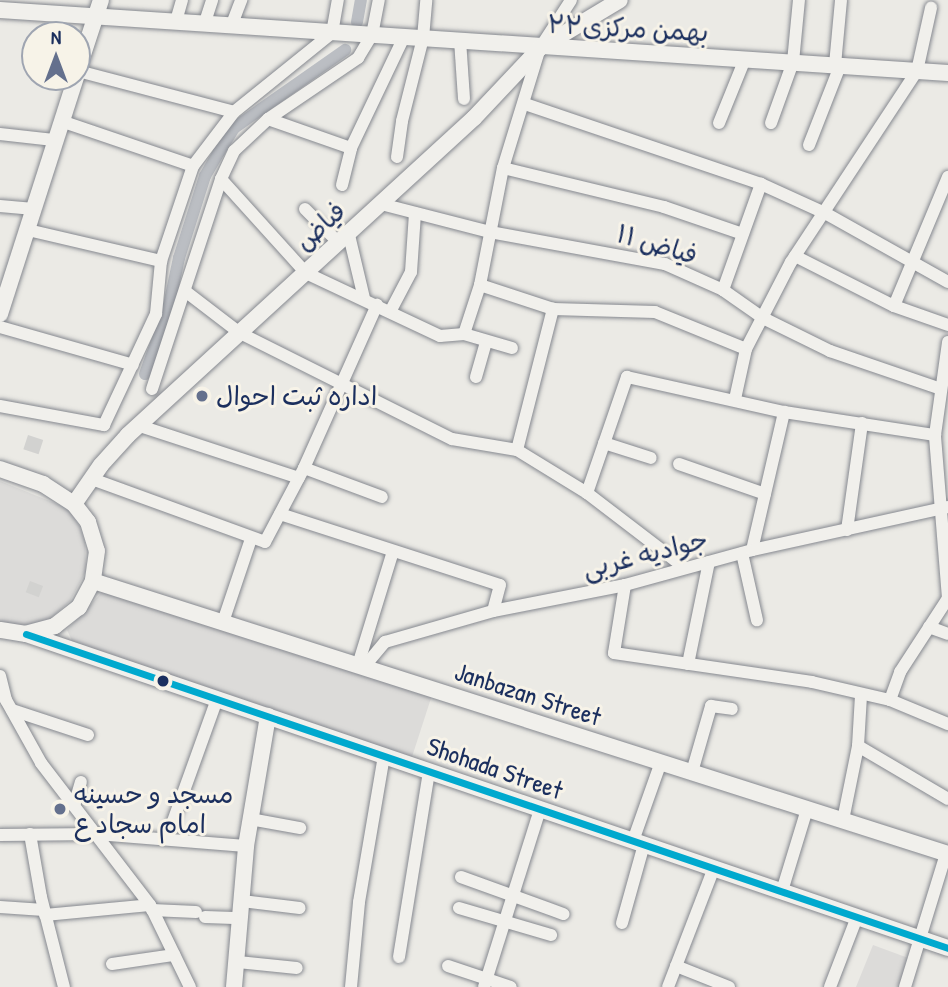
<!DOCTYPE html>
<meta charset="utf-8">
<style>
body{margin:0}
#map{position:relative;width:948px;height:987px;overflow:hidden;background:#ebeae5;font-family:"Patrick Hand","Playpen Sans Arabic",sans-serif}
div>[style]{position:absolute}
[style*='--x']{left:calc(var(--x)*1px);top:calc(var(--y)*1px);width:calc(var(--w)*1px);rotate:calc(var(--a)*1deg)}
.green>*{inset:0;background:#dcdbd9}
.canal>*{height:12px;margin:-6px;padding:0 6px;transform-origin:6px;border-radius:6px;background:#bbbec3}
.building>*{inset:0;background:#d2d2d0;transform-origin:0 0}
.roads{filter:drop-shadow(0 0 2px #85888f) drop-shadow(0 0 2px #85888f)}
.street>*{height:12px;margin:-6px;padding:0 6px;transform-origin:6px;border-radius:6px;background:#f1f0ec}
.secondary>*{height:16px;margin:-8px;padding:0 8px;transform-origin:8px;border-radius:8px;background:#f1f0ec}
.bus-1>*{height:7px;margin:-3.5px;padding:0 3.5px;transform-origin:3.5px;border-radius:3.5px;background:#00a9ce}
.dots>*{width:19px;height:19px;translate:-50% -50%;box-sizing:border-box;border:4px solid #f7f3e8;border-radius:50%}
span{translate:-50% -50%;white-space:nowrap;text-align:center;line-height:1.15;-webkit-text-stroke:6px #f7f3e8;paint-order:stroke}
.street-label{font-size:26px;color:#1b2f5e}
.poi-label{font-size:26px;color:#1b2f5e}
.left{translate:0 -50%;text-align:left}
.north{position:absolute;left:21px;top:21px;width:70px;height:70px;box-sizing:border-box;background:#f7f3e8;border:2px solid #9fa5b1;border-radius:50%;rotate:0deg;font-size:19px;font-weight:700;line-height:28px;text-align:center;color:#1b2f5e}
.north::after{content:'';display:block;margin:auto;width:24px;height:32px;background:#64708d;clip-path:polygon(50% 0,100% 100%,50% 72%,0 100%)}
</style>
<div id="map">
<div class="green">
<div style="clip-path:polygon(0 481px,67px 508px,79px 525px,85px 542px,86px 571px,70px 601px,49px 620px,33px 627px,0 625px)"></div>
<div style="clip-path:polygon(102px 592px,433px 692px,410px 763px,73px 643px,67px 630px)"></div>
<div style="clip-path:polygon(873px 945px,911px 959px,901px 987px,856px 987px)"></div>
</div>
<div class="canal">
<div style="--x:357;--y:22;--w:22;--a:-80"></div>
<div style="--x:145;--y:374;--w:68;--a:-70.2"></div>
<div style="--x:168;--y:310;--w:53;--a:-78.1"></div>
<div style="--x:179;--y:258;--w:86;--a:-72.4"></div>
<div style="--x:205;--y:176;--w:28;--a:-60"></div>
<div style="--x:219;--y:152;--w:28;--a:-58"></div>
<div style="--x:234;--y:128;--w:136;--a:-35.1"></div>
</div>
<div class="building">
<div style="left:28px;top:435px;width:16px;height:15px;rotate:18deg"></div>
<div style="left:30px;top:581px;width:14px;height:12px;rotate:21deg"></div>
</div>
<div class="roads">
<div class="street">
<div style="--x:176;--y:21;--w:22;--a:-74"></div>
<div style="--x:205;--y:22;--w:23;--a:-72"></div>
<div style="--x:232;--y:24;--w:26;--a:-69"></div>
<div style="--x:460;--y:40;--w:59;--a:86.1"></div>
<div style="--x:835;--y:65;--w:65;--a:-84.7"></div>
<div style="--x:78;--y:71;--w:161;--a:14.7"></div>
<div style="--x:525;--y:104;--w:249;--a:18.7"></div>
<div style="--x:761;--y:184;--w:70;--a:24.4"></div>
<div style="--x:825;--y:213;--w:141;--a:29.3"></div>
<div style="--x:268;--y:119;--w:88;--a:19.3"></div>
<div style="--x:61;--y:121;--w:139;--a:18.8"></div>
<div style="--x:719;--y:123;--w:69;--a:-67.9"></div>
<div style="--x:771;--y:123;--w:65;--a:-70.2"></div>
<div style="--x:793;--y:62;--w:62;--a:-84.5"></div>
<div style="--x:0;--y:134;--w:54;--a:6.3"></div>
<div style="--x:809;--y:145;--w:85;--a:-68.6"></div>
<div style="--x:397;--y:157;--w:36;--a:-82"></div>
<div style="--x:402;--y:121;--w:86;--a:-75.8"></div>
<div style="--x:423;--y:38;--w:38;--a:-85"></div>
<div style="--x:503;--y:168;--w:166;--a:13.6"></div>
<div style="--x:664;--y:207;--w:83;--a:18.9"></div>
<div style="--x:221;--y:179;--w:127;--a:47.9"></div>
<div style="--x:306;--y:273;--w:148;--a:25.2"></div>
<div style="--x:440;--y:336;--w:24;--a:-5"></div>
<div style="--x:464;--y:334;--w:50;--a:16.3"></div>
<div style="--x:342;--y:185;--w:38;--a:-76"></div>
<div style="--x:351;--y:148;--w:123;--a:-64.5"></div>
<div style="--x:381;--y:204;--w:113;--a:14.4"></div>
<div style="--x:490;--y:232;--w:178;--a:10.4"></div>
<div style="--x:665;--y:264;--w:64;--a:24.1"></div>
<div style="--x:723;--y:290;--w:49;--a:35"></div>
<div style="--x:763;--y:318;--w:75;--a:26.2"></div>
<div style="--x:830;--y:351;--w:117;--a:18.9"></div>
<div style="--x:0;--y:206;--w:34;--a:5"></div>
<div style="--x:305;--y:209;--w:48;--a:45"></div>
<div style="--x:28;--y:230;--w:137;--a:13.1"></div>
<div style="--x:348;--y:231;--w:69;--a:76.6"></div>
<div style="--x:795;--y:256;--w:111;--a:26.8"></div>
<div style="--x:894;--y:306;--w:57;--a:19.4"></div>
<div style="--x:480;--y:285;--w:77;--a:18.2"></div>
<div style="--x:553;--y:309;--w:102;--a:1.7"></div>
<div style="--x:655;--y:312;--w:98;--a:22.1"></div>
<div style="--x:723;--y:290;--w:113;--a:-70.3"></div>
<div style="--x:185;--y:291;--w:69;--a:37.4"></div>
<div style="--x:240;--y:333;--w:237;--a:26.6"></div>
<div style="--x:452;--y:439;--w:66;--a:9.6"></div>
<div style="--x:517;--y:450;--w:82;--a:31.6"></div>
<div style="--x:587;--y:493;--w:123;--a:37.4"></div>
<div style="--x:894;--y:306;--w:140;--a:-67.3"></div>
<div style="--x:390;--y:312;--w:45;--a:-62.3"></div>
<div style="--x:411;--y:272;--w:59;--a:-86.1"></div>
<div style="--x:0;--y:327;--w:138;--a:15.9"></div>
<div style="--x:464;--y:334;--w:52;--a:-71.9"></div>
<div style="--x:480;--y:285;--w:119;--a:-78.9"></div>
<div style="--x:503;--y:168;--w:126;--a:-72.9"></div>
<div style="--x:540;--y:48;--w:57;--a:-57.1"></div>
<div style="--x:476;--y:377;--w:37;--a:-74"></div>
<div style="--x:152;--y:389;--w:221;--a:-71.8"></div>
<div style="--x:221;--y:179;--w:31;--a:-65"></div>
<div style="--x:234;--y:151;--w:47;--a:-43.3"></div>
<div style="--x:268;--y:119;--w:109;--a:-34.1"></div>
<div style="--x:358;--y:58;--w:27;--a:-59"></div>
<div style="--x:372;--y:35;--w:36;--a:-79"></div>
<div style="--x:735;--y:399;--w:51;--a:-77.6"></div>
<div style="--x:746;--y:349;--w:98;--a:-62.7"></div>
<div style="--x:791;--y:262;--w:229;--a:-56.6"></div>
<div style="--x:917;--y:71;--w:65;--a:-77.5"></div>
<div style="--x:0;--y:406;--w:106;--a:10.4"></div>
<div style="--x:104;--y:425;--w:123;--a:-64.9"></div>
<div style="--x:156;--y:314;--w:53;--a:-84.6"></div>
<div style="--x:161;--y:261;--w:100;--a:-71.4"></div>
<div style="--x:193;--y:166;--w:68;--a:-52.8"></div>
<div style="--x:234;--y:112;--w:126;--a:-38.9"></div>
<div style="--x:332;--y:33;--w:34;--a:-80"></div>
<div style="--x:140;--y:426;--w:167;--a:18.1"></div>
<div style="--x:604;--y:443;--w:49;--a:17.7"></div>
<div style="--x:517;--y:450;--w:146;--a:-75.7"></div>
<div style="--x:679;--y:464;--w:91;--a:19.2"></div>
<div style="--x:304;--y:468;--w:83;--a:20.4"></div>
<div style="--x:92;--y:479;--w:184;--a:20"></div>
<div style="--x:265;--y:542;--w:84;--a:-62.2"></div>
<div style="--x:304;--y:468;--w:179;--a:-65.9"></div>
<div style="--x:587;--y:493;--w:123;--a:-71"></div>
<div style="--x:627;--y:377;--w:161;--a:12.6"></div>
<div style="--x:784;--y:412;--w:153;--a:8.7"></div>
<div style="--x:280;--y:514;--w:231;--a:17.9"></div>
<div style="--x:500;--y:585;--w:27;--a:105"></div>
<div style="--x:847;--y:530;--w:108;--a:-82"></div>
<div style="--x:752;--y:550;--w:142;--a:-76.9"></div>
<div style="--x:742;--y:553;--w:69;--a:77.4"></div>
<div style="--x:625;--y:585;--w:69;--a:99.2"></div>
<div style="--x:614;--y:653;--w:200;--a:8.3"></div>
<div style="--x:812;--y:682;--w:80;--a:13"></div>
<div style="--x:890;--y:700;--w:63;--a:22.5"></div>
<div style="--x:223;--y:622;--w:88;--a:-71.4"></div>
<div style="--x:929;--y:627;--w:20;--a:20"></div>
<div style="--x:688;--y:664;--w:104;--a:-78.4"></div>
<div style="--x:358;--y:665;--w:119;--a:-72.9"></div>
<div style="--x:364;--y:667;--w:33;--a:-50"></div>
<div style="--x:385;--y:642;--w:112;--a:-16"></div>
<div style="--x:493;--y:611;--w:135;--a:-11.1"></div>
<div style="--x:625;--y:585;--w:132;--a:-15.4"></div>
<div style="--x:752;--y:550;--w:201;--a:-12.4"></div>
<div style="--x:0;--y:676;--w:25;--a:76"></div>
<div style="--x:6;--y:700;--w:72;--a:60.9"></div>
<div style="--x:41;--y:763;--w:179;--a:52.5"></div>
<div style="--x:150;--y:905;--w:91;--a:64"></div>
<div style="--x:890;--y:700;--w:30;--a:-70"></div>
<div style="--x:900;--y:672;--w:88;--a:-57"></div>
<div style="--x:948;--y:598;--w:164;--a:-94.6"></div>
<div style="--x:935;--y:435;--w:94;--a:-82"></div>
<div style="--x:12;--y:710;--w:80;--a:18.2"></div>
<div style="--x:858;--y:746;--w:104;--a:30.5"></div>
<div style="--x:692;--y:772;--w:69;--a:-73.9"></div>
<div style="--x:711;--y:706;--w:21;--a:8"></div>
<div style="--x:74;--y:806;--w:25;--a:-74"></div>
<div style="--x:250;--y:819;--w:51;--a:10.2"></div>
<div style="--x:843;--y:820;--w:76;--a:-78.5"></div>
<div style="--x:858;--y:746;--w:50;--a:-86.6"></div>
<div style="--x:30;--y:834;--w:64;--a:80.1"></div>
<div style="--x:41;--y:897;--w:93;--a:75.7"></div>
<div style="--x:0;--y:835;--w:97;--a:-0.6"></div>
<div style="--x:97;--y:834;--w:149;--a:4.6"></div>
<div style="--x:167;--y:838;--w:148;--a:-70.2"></div>
<div style="--x:633;--y:841;--w:84;--a:-70.5"></div>
<div style="--x:461;--y:877;--w:109;--a:19.9"></div>
<div style="--x:782;--y:891;--w:86;--a:-73"></div>
<div style="--x:242;--y:901;--w:58;--a:6.9"></div>
<div style="--x:0;--y:907;--w:44;--a:3.9"></div>
<div style="--x:459;--y:908;--w:96;--a:16.4"></div>
<div style="--x:152;--y:910;--w:44;--a:2.6"></div>
<div style="--x:45;--y:915;--w:105;--a:-5.4"></div>
<div style="--x:205;--y:917;--w:36;--a:2"></div>
<div style="--x:622;--y:923;--w:82;--a:-74.4"></div>
<div style="--x:399;--y:957;--w:188;--a:-80.8"></div>
<div style="--x:238;--y:962;--w:59;--a:5.8"></div>
<div style="--x:112;--y:964;--w:63;--a:-8.3"></div>
<div style="--x:448;--y:966;--w:66;--a:18.4"></div>
<div style="--x:676;--y:966;--w:57;--a:21.6"></div>
<div style="--x:351;--y:987;--w:85;--a:-84.6"></div>
<div style="--x:359;--y:902;--w:148;--a:-80.3"></div>
<div style="--x:484;--y:987;--w:187;--a:-72.5"></div>
<div style="--x:668;--y:987;--w:128;--a:-68.9"></div>
<div style="--x:830;--y:987;--w:75;--a:-68.9"></div>
<div style="--x:905;--y:987;--w:139;--a:-72.9"></div>
</div>
<div class="secondary">
<div style="--x:0;--y:10;--w:950;--a:3.8"></div>
<div style="--x:77;--y:73;--w:77;--a:-71.8"></div>
<div style="--x:0;--y:314;--w:249;--a:-72.2"></div>
<div style="--x:0;--y:469;--w:46;--a:19.2"></div>
<div style="--x:43;--y:484;--w:37;--a:33"></div>
<div style="--x:74;--y:504;--w:23;--a:52"></div>
<div style="--x:88;--y:522;--w:30;--a:73"></div>
<div style="--x:97;--y:551;--w:30;--a:98"></div>
<div style="--x:93;--y:581;--w:30;--a:118"></div>
<div style="--x:79;--y:607;--w:31;--a:142"></div>
<div style="--x:55;--y:626;--w:30;--a:165"></div>
<div style="--x:26;--y:634;--w:26;--a:-171"></div>
<div style="--x:74;--y:504;--w:47;--a:-55.3"></div>
<div style="--x:101;--y:465;--w:40;--a:-48"></div>
<div style="--x:128;--y:435;--w:469;--a:-42.5"></div>
<div style="--x:474;--y:118;--w:96;--a:-46.7"></div>
<div style="--x:540;--y:48;--w:93;--a:-31"></div>
<div style="--x:93;--y:581;--w:898;--a:17.71"></div>
<div style="--x:26;--y:634;--w:974;--a:18.81"></div>
<div style="--x:234;--y:987;--w:142;--a:-85.1"></div>
<div style="--x:246;--y:846;--w:132;--a:-80.4"></div>
</div>
</div>
<div class="bus-1">
<div style="--x:26;--y:634;--w:974;--a:18.81"></div>
</div>
<div class="dots">
<div style="left:202px;top:396px;background:#64708d"></div>
<div style="left:163px;top:681px;background:#1b2f5e"></div>
<div style="left:60px;top:809px;background:#64708d"></div>
</div>
<div class="street-label">
<span style="left:628px;top:28px;rotate:3deg">۲۲بهمن مرکزی</span>
<span style="left:320px;top:226px;rotate:-43deg">فیاض</span>
<span style="left:657px;top:244px;rotate:16deg">فیاض ۱۱</span>
<span style="left:645px;top:554px;rotate:-14deg">جوادیه غربی</span>
<span style="left:528px;top:694px;rotate:18deg">Janbazan Street</span>
<span style="left:495px;top:768px;rotate:19deg">Shohada Street</span>
</div>
<div class="poi-label">
<span class="left" style="left:216px;top:396px">اداره ثبت احوال</span>
<span class="left" style="left:74px;top:809px">مسجد و حسینه<br>امام سجاد ع</span>
</div>
<div class="north">N</div>
</div>
